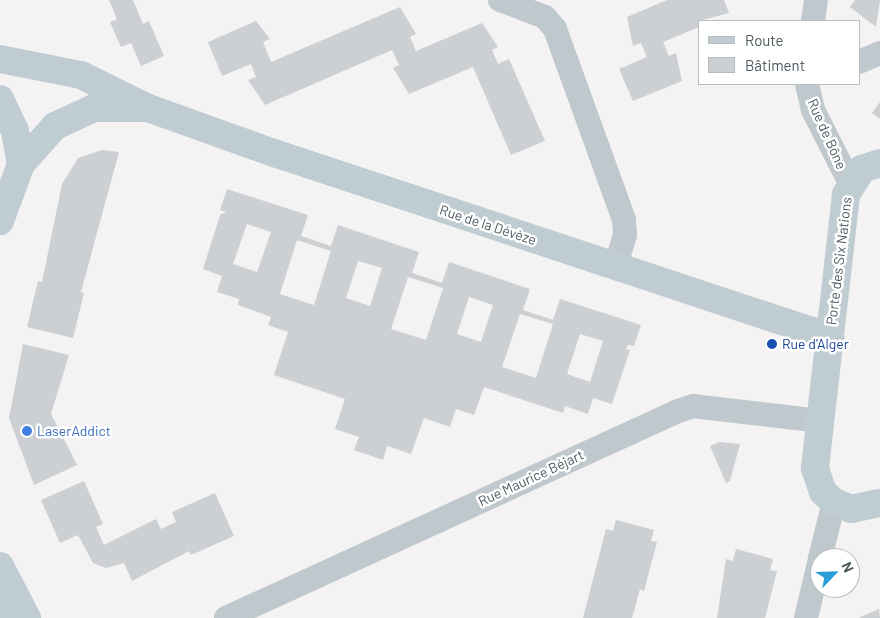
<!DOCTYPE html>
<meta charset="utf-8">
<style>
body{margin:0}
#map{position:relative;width:880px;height:618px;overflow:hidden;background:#f4f2f2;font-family:Barlow,sans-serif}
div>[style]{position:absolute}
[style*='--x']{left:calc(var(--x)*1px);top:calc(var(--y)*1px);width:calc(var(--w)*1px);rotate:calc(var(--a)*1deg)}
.building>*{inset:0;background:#ccd0d3}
.street>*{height:24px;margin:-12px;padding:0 12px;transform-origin:12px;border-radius:12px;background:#bfc9cd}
.secondary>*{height:28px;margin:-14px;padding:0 14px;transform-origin:14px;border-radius:14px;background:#bfccd1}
.dots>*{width:14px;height:14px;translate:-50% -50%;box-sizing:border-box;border:2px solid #fff;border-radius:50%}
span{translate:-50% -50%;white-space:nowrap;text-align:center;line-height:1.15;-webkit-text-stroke:5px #fff;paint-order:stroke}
.street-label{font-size:14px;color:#4b595e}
.transit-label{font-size:14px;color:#164399}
.left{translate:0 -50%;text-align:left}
.shop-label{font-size:14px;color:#366cbe}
.legend{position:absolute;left:698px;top:20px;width:162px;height:65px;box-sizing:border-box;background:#fff;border:1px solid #b7bdbf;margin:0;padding:6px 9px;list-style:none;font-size:15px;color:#4b595e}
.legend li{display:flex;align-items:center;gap:10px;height:25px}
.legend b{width:25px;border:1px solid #b7bdbf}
.north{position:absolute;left:810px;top:548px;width:50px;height:50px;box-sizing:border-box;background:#fff;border:1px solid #b7bdbf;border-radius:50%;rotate:66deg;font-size:14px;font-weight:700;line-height:20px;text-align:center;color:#4b595e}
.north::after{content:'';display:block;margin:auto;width:18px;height:22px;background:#299fd7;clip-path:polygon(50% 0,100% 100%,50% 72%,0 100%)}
</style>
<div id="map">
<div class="building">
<div style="clip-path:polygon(109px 0,133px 0,143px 24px,149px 21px,164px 56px,141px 66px,131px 43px,121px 47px,110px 22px,117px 19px)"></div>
<div style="clip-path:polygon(667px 0,724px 0,729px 13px,699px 21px,699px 27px,663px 42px,669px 56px,676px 53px,682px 81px,633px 101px,619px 69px,647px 57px,641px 43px,633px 46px,627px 17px)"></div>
<div style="clip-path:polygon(855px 0,880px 0,876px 27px,850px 7px)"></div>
<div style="clip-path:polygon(400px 7px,416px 34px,410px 37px,416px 51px,482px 23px,498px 47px,492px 50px,498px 64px,509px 59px,545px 141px,511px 155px,473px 67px,409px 94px,393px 68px,399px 65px,392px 50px,265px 105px,248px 80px,256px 77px,251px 64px,222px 76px,208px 42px,256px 21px,270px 39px,263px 42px,271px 62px)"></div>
<div style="clip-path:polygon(880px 102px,880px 119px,872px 113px)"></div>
<div style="clip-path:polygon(102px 150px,119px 152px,81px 292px,84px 293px,73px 338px,27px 327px,38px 281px,42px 282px,62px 184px,78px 158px)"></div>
<div style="clip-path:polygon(evenodd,227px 189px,308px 215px,301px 236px,331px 246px,338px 225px,419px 252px,412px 273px,442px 283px,449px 262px,530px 289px,523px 310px,553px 320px,560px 299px,641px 325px,634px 346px,628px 345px,626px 349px,630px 350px,612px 404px,593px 398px,588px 414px,565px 406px,563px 413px,484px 387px,474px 415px,456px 409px,450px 427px,424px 418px,411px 454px,387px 446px,383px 460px,354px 450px,359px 437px,335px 429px,345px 399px,274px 375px,288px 332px,268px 325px,271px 317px,238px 305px,239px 299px,217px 292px,222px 276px,203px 269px,220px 215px,226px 212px,220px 210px,227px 189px,247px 224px,271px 232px,257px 272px,233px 264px,247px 224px,227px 189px,297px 240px,331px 251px,314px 305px,280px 294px,297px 240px,227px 189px,358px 261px,382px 268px,370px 306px,346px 298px,358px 261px,227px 189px,408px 277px,443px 288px,426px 340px,391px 329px,408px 277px,227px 189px,469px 297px,493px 305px,481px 342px,457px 334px,469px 297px,227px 189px,520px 314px,553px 324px,536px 378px,502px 367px,520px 314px,227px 189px,580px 334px,603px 341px,590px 382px,567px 374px,580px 334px)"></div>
<div style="clip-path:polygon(23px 344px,69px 355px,51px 414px,77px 465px,34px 485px,9px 418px)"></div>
<div style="clip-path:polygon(719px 442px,740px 444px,730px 481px,726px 483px,710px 446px)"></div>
<div style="clip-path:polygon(84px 481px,103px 524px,96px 527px,104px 545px,156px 519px,161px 529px,176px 522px,172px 512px,215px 493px,234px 536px,191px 555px,189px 551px,132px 581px,124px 563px,106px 568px,93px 563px,78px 535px,60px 543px,41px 500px)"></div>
<div style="clip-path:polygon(616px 520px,654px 530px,651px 541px,657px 542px,644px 591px,640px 589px,632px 618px,583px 618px,606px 529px,613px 531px)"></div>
<div style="clip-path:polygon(736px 549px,773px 559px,770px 570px,777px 571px,765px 618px,717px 618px,726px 559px,733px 561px)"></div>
<div style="clip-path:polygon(879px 609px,880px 618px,858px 618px)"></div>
</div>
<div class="street">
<div style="--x:500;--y:0;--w:48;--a:20.7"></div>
<div style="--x:545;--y:17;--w:16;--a:50"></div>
<div style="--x:555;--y:29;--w:203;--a:70.1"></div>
<div style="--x:624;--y:220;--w:15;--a:86"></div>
<div style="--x:625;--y:235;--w:34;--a:107"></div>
<div style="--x:813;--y:21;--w:21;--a:-82"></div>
<div style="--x:859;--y:62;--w:23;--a:-23"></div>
<div style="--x:807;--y:84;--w:27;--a:77"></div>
<div style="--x:813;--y:110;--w:82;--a:63.1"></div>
<div style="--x:820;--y:558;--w:58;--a:-76"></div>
<div style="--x:226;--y:618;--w:497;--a:-24.6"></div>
<div style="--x:678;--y:411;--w:16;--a:-18"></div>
<div style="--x:693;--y:406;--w:128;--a:6.7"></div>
<div style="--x:806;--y:618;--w:61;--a:-76.7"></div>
</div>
<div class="secondary">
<div style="--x:0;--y:59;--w:83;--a:11.2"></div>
<div style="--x:81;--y:75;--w:75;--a:26.2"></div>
<div style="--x:148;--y:108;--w:134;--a:19.7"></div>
<div style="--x:274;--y:153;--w:586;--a:18.31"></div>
<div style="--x:0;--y:99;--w:35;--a:65"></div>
<div style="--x:15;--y:131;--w:34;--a:80"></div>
<div style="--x:21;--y:164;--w:61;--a:110.2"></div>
<div style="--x:880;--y:163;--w:19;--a:162"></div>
<div style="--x:862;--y:169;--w:31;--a:122"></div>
<div style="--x:846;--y:195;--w:275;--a:96.5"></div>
<div style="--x:815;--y:468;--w:25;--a:72"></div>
<div style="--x:823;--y:492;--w:15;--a:42"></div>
<div style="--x:834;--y:502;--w:18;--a:22"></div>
<div style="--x:851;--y:509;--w:30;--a:-12"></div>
<div style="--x:21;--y:164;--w:51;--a:-48.2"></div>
<div style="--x:55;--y:126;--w:43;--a:-24.8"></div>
<div style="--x:94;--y:108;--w:49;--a:0"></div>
<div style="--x:0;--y:566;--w:59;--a:62.6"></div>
<div style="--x:0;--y:610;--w:9;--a:63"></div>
</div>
<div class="dots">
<div style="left:772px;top:344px;background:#1a4fb4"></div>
<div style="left:27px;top:431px;background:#3f7fe0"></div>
</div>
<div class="street-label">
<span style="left:827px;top:134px;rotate:66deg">Rue de Bône</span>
<span style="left:488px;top:225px;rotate:18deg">Rue de la Dévèze</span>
<span style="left:839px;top:261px;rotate:-83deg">Porte des Six Nations</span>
<span style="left:531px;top:478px;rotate:-25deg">Rue Maurice Béjart</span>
</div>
<div class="transit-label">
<span class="left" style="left:782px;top:344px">Rue d'Alger</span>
</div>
<div class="shop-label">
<span class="left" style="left:37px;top:431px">LaserAddict</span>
</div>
<ul class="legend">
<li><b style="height:6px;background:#bfccd1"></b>Route</li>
<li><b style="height:14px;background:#ccd0d3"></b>Bâtiment</li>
</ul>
<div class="north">N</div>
</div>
